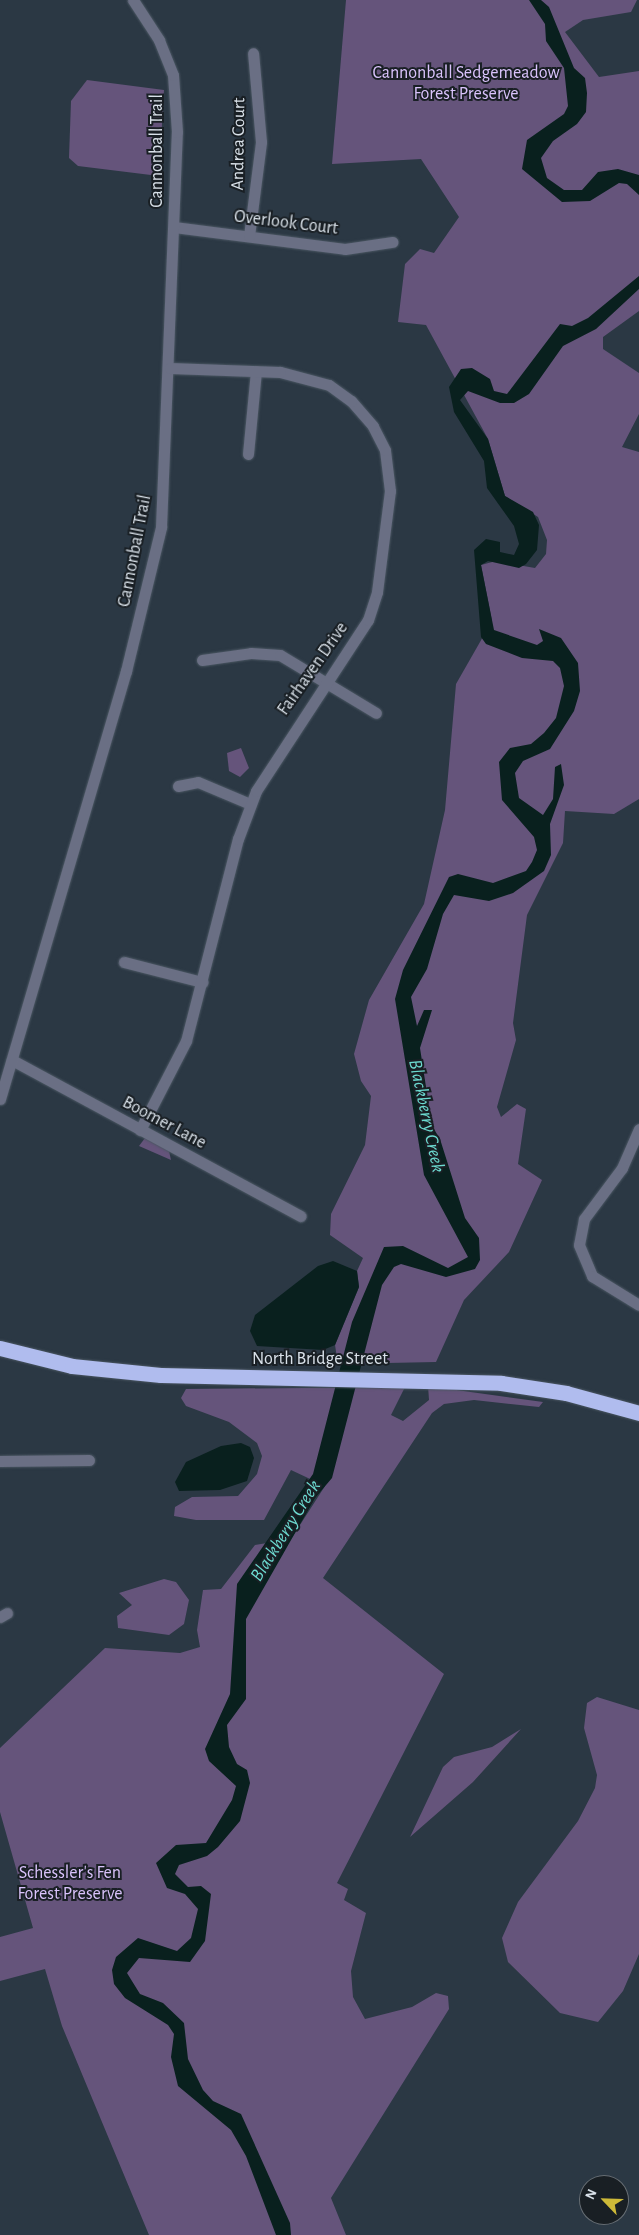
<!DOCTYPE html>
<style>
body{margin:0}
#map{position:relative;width:639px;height:2235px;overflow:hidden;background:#2b3844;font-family:"Alegreya Sans",sans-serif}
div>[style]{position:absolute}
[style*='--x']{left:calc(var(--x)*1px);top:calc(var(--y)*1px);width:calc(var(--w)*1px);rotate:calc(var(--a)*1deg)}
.green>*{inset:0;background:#65547b}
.water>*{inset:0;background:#09201e}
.roads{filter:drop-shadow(0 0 1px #4a5662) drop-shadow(0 0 1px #4a5662)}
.minor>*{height:11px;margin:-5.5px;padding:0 5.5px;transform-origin:5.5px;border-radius:5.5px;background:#6a6f84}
.highway>*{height:15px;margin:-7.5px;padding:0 7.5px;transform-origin:7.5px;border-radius:7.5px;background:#b0bcee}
span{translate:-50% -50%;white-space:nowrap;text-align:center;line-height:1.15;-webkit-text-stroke:4px #191f24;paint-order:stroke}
.park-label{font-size:18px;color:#dac3fc}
.street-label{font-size:18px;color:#d9e1e9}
.water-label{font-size:19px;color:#6cdad0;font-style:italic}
.north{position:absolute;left:579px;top:2175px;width:50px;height:50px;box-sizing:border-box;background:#191f24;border:1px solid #666d73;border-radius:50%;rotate:294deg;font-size:14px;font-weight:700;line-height:20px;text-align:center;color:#d9e1e9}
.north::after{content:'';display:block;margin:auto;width:18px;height:22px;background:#cdb938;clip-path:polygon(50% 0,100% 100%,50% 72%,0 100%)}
</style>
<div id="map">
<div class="green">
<div style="clip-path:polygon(346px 0,637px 0,631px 12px,583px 20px,565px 32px,599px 77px,639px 71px,639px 311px,603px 337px,603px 349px,639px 373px,639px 414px,622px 447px,639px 452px,639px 799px,614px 814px,565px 811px,563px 843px,527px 915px,513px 1023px,516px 1040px,497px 1107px,501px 1117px,517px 1104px,526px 1109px,518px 1164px,542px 1180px,509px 1252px,464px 1300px,436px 1362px,338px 1364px,335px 1345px,359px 1287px,357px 1271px,363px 1258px,330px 1235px,331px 1214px,365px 1145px,371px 1096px,361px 1081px,354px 1054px,369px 1000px,424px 904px,445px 810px,456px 684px,492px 621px,481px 565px,496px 561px,535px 568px,546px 554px,547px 540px,538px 517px,505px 496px,488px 439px,426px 325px,398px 322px,405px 264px,420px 249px,434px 253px,459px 217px,421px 159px,332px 164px)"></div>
<div style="clip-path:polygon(87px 80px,164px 90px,159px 176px,78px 166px,69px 158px,71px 101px)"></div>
<div style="clip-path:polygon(241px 748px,249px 768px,240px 777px,229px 771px,227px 753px)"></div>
<div style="clip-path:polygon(145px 1138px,169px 1151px,171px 1160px,139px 1146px)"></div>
<div style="clip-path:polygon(428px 1386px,543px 1402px,539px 1407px,474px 1400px,444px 1404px,432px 1413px,323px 1578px,444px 1674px,337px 1883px,348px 1889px,344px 1900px,366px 1913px,351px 1971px,353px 1997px,365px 2019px,412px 2007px,436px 1993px,448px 1996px,449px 2009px,331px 2198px,346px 2235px,149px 2235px,62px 2026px,45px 1969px,0 1981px,0 1937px,33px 1928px,0 1812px,0 1748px,105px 1648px,180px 1653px,200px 1647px,197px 1630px,203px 1590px,221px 1589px,255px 1545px,291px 1539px,325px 1486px,291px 1470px,264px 1520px,196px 1520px,174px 1516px,175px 1507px,192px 1497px,238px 1496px,257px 1474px,262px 1456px,257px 1443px,229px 1422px,186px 1406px,181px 1398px,186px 1389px,405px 1387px,391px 1415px,403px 1421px,429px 1400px)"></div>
<div style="clip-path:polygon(164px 1579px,176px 1582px,189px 1600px,184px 1624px,169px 1635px,118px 1628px,117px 1616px,132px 1605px,119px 1593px)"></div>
<div style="clip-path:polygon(597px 1697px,639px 1710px,639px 1954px,623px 1991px,598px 2022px,560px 2013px,508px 1962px,502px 1938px,518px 1902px,578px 1821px,595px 1788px,597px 1775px,584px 1728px,587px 1703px)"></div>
<div style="clip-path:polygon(521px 1729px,473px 1782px,410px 1837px,443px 1767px,454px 1757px,492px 1747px)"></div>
</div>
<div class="water">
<div style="clip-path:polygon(529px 0,541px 0,549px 7px,574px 68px,585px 78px,587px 93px,586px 112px,577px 124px,553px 141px,541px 158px,547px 178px,564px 190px,582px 190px,598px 172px,618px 169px,639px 175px,639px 195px,627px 184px,619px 183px,590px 201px,562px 202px,522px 169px,527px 140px,564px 114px,568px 106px,564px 68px,546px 41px,545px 24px)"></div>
<div style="clip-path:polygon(639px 276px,639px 289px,596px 329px,563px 346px,529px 394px,514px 403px,500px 403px,468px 391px,460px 400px,488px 439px,505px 496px,533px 512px,539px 525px,537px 550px,526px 564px,519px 568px,488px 561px,481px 565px,494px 630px,537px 645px,543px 641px,539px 629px,561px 638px,578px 663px,580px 691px,574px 711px,550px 749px,523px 761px,515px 773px,519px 798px,543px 815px,553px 799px,555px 767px,561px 764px,564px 785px,550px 824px,551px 855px,544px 871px,513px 893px,489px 901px,454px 895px,443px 914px,427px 969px,411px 997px,417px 1026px,424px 1010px,432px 1010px,420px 1048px,432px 1126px,440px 1139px,465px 1218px,479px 1238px,480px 1260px,475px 1269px,446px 1277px,401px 1264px,394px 1267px,382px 1285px,332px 1478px,315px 1498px,246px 1619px,246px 1699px,227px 1725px,229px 1747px,237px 1764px,247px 1770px,250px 1783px,240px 1821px,218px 1847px,207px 1856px,179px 1865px,175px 1874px,188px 1887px,201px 1886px,211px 1894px,205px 1941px,190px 1962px,139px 1958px,127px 1973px,140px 1994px,163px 2003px,184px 2023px,188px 2059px,203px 2090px,213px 2101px,241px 2114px,290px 2223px,291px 2235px,276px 2235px,246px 2156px,231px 2130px,178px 2086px,171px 2057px,174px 2034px,168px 2025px,125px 1998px,114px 1984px,112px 1970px,116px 1957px,138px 1938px,177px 1951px,191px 1938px,198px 1909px,185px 1894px,167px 1888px,156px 1863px,176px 1845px,206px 1843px,232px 1800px,236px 1786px,209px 1761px,205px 1749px,230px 1694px,237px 1584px,313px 1474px,352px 1322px,384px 1247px,403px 1246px,448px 1268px,468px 1257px,424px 1175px,395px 999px,403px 970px,449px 877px,458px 874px,493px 883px,526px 871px,532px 862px,537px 850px,534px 837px,502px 800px,499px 762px,510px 748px,531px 744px,544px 733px,556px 718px,564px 686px,560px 668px,553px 661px,522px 658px,486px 644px,481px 637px,474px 550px,486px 539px,500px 542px,500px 552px,514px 555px,519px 544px,514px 526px,487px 488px,484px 461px,454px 412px,449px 387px,461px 369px,472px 368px,490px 379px,494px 391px,507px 394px,560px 324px,572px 326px,588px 318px)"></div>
<div style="clip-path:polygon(333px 1261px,357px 1271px,359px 1287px,335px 1345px,323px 1350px,257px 1346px,250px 1331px,255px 1315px,318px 1266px)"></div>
<div style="clip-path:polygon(241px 1443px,250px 1447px,254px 1458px,247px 1481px,220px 1490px,179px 1491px,175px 1482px,186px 1462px,221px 1446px)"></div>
</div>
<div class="roads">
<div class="minor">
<div style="--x:174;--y:227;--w:172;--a:7.3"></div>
<div style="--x:345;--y:249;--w:48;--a:-8.5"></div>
<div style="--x:249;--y:236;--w:95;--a:-82.7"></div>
<div style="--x:261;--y:142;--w:89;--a:-95.1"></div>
<div style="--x:248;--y:454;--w:83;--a:-84.5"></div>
<div style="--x:202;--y:660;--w:49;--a:-8.1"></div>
<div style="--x:251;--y:653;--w:29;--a:4"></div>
<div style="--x:280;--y:655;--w:112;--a:31.1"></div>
<div style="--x:178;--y:786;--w:20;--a:-11"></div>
<div style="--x:198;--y:782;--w:56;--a:22.9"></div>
<div style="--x:124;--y:962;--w:81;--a:14.4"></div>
<div style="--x:12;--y:1060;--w:328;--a:28.4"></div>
<div style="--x:0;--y:1099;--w:446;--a:-73.6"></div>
<div style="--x:126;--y:671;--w:148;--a:-76.3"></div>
<div style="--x:161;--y:527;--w:395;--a:-87.7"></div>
<div style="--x:177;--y:132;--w:57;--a:-94"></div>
<div style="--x:173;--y:75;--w:38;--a:-112"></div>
<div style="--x:159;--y:40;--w:48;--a:-123"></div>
<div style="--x:639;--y:1129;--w:43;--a:113.6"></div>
<div style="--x:622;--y:1168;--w:64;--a:126.7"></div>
<div style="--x:584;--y:1219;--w:26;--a:101"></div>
<div style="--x:579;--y:1245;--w:34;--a:67"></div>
<div style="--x:592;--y:1276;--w:55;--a:31.7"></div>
<div style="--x:140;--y:1130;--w:100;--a:-62.7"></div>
<div style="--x:186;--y:1041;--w:209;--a:-75.6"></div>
<div style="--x:238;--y:839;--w:51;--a:-69.4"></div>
<div style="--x:256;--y:791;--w:204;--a:-56.8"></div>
<div style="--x:368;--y:620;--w:29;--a:-72"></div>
<div style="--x:377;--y:592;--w:102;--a:-82.7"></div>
<div style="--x:390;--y:491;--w:41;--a:-97"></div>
<div style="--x:385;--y:450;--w:27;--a:-117"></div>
<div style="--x:373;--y:426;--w:33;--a:-131"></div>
<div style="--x:351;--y:401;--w:27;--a:-144"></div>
<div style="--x:329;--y:385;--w:51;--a:-165.1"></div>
<div style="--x:280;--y:372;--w:110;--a:-177.9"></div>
<div style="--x:0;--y:1461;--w:89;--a:-0.6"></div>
<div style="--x:0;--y:1617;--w:8;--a:-30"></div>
</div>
<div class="highway">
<div style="--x:0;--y:1348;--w:74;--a:14"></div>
<div style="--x:72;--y:1366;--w:89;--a:5.8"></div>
<div style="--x:161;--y:1375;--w:340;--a:1.3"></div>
<div style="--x:501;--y:1383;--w:66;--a:8.7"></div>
<div style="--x:566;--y:1393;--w:76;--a:15.3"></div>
</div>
</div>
<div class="park-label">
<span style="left:466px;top:84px">Cannonball Sedgemeadow<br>Forest Preserve</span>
<span style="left:70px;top:1884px">Schessler's Fen<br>Forest Preserve</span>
</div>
<div class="street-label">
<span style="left:239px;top:144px;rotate:-89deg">Andrea Court</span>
<span style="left:157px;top:151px;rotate:-90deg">Cannonball Trail</span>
<span style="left:286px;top:223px;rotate:7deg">Overlook Court</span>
<span style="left:135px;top:551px;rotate:-79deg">Cannonball Trail</span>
<span style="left:313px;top:669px;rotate:-55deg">Fairhaven Drive</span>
<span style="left:164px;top:1123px;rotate:28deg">Boomer Lane</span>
<span style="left:320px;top:1359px">North Bridge Street</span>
</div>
<div class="water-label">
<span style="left:426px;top:1116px;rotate:78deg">Blackberry Creek</span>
<span style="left:286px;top:1531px;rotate:-58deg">Blackberry Creek</span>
</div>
<div class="north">N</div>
</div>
